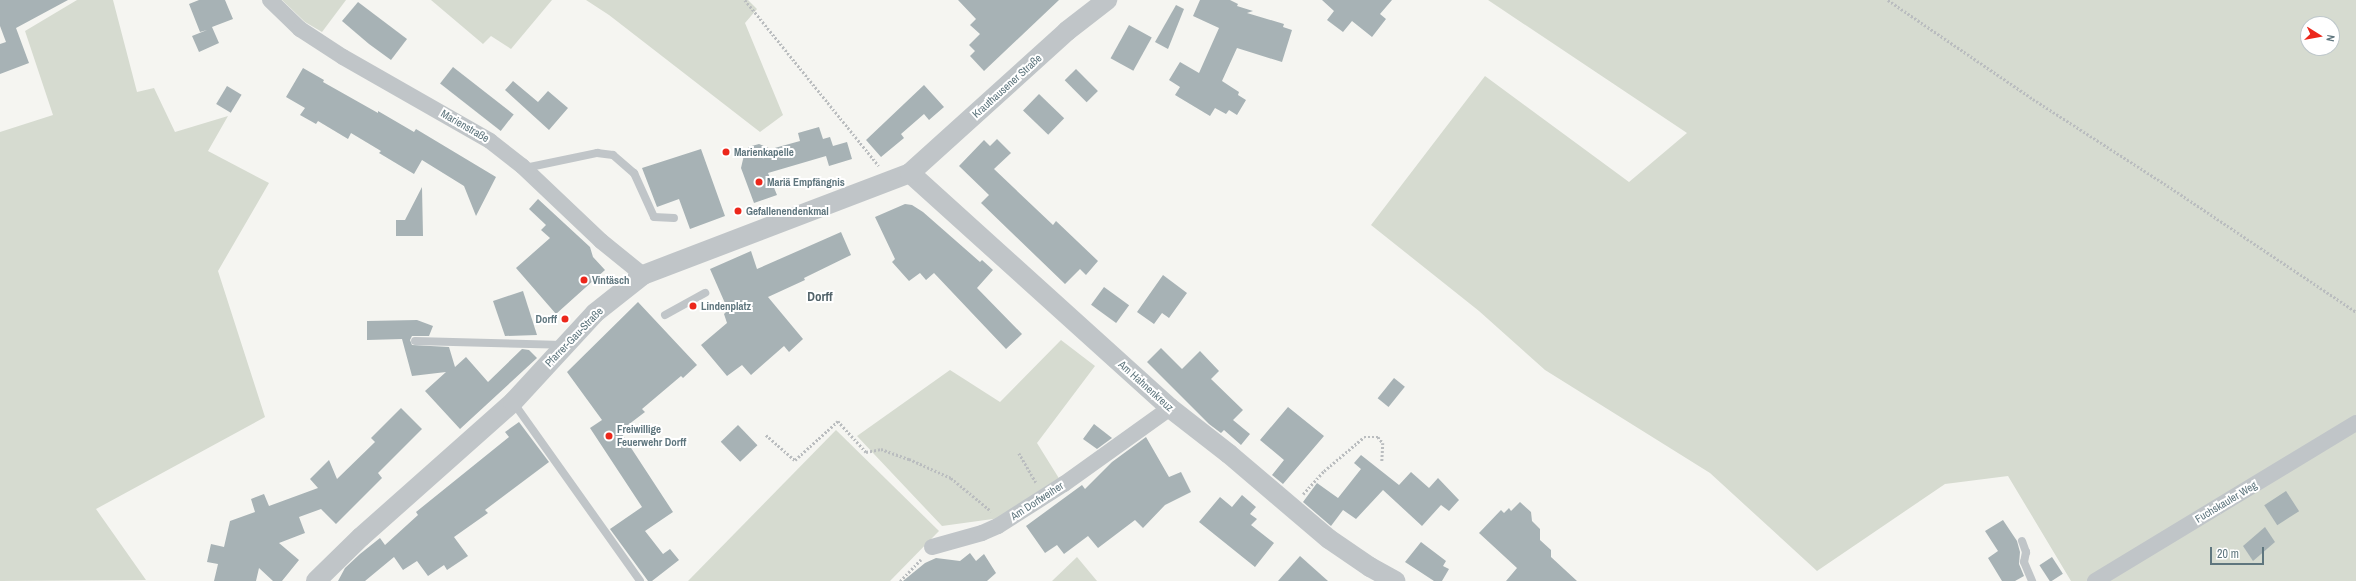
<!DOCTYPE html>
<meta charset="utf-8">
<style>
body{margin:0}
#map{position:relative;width:2356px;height:581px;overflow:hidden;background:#f5f5f1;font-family:"Archivo Narrow",sans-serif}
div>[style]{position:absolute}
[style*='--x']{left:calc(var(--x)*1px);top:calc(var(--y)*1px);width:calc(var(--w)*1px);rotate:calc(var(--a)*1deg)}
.green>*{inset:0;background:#d6dbd0}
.building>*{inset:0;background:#a7b2b5;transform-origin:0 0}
.path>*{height:2.5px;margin-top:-1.25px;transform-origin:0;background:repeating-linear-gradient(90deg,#babdbf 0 2px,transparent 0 4px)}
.service>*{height:8px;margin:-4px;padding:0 4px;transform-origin:4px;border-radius:4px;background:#c0c5c8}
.minor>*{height:16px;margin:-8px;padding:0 8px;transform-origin:8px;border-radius:8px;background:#c0c5c8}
.tertiary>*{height:20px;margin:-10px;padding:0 10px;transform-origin:10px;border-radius:10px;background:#c0c5c8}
.dots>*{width:11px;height:11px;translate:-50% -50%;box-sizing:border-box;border:2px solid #fff;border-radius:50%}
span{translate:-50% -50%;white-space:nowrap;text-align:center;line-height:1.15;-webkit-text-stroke:4px #fff;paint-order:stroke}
.street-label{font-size:11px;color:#5f767e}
.poi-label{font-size:11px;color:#5f767e;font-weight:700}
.left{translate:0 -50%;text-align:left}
.right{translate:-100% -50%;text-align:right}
.quarter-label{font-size:13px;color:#516269;font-weight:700}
.north{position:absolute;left:2300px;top:16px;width:40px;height:40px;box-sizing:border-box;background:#fff;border:1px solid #bfc8cb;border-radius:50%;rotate:101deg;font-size:11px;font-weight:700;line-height:16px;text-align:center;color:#5f767e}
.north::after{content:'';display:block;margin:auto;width:14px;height:18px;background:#ec271b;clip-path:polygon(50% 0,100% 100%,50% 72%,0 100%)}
.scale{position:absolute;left:2210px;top:547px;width:54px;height:18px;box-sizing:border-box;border:2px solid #5f767e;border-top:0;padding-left:5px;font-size:12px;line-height:14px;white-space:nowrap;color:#5f767e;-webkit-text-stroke:3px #fff;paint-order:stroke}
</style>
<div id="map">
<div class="green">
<div style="clip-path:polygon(77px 0,113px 0,137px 92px,154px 88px,175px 132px,228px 116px,208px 151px,269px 183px,218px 271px,265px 417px,96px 509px,146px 580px,0 581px,0 132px,53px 115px,25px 31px)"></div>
<div style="clip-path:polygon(282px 0,346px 0,322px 32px,305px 22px)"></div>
<div style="clip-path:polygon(431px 0,552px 0,511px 49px,491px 36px,483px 44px)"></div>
<div style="clip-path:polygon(586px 0,748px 0,757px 9px,745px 23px,783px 115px,760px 132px,609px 15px)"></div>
<div style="clip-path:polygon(evenodd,1488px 0,2356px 0,2356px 581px,2071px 581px,2008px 476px,1945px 484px,1817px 571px,1710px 473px,1545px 370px,1479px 311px,1371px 225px,1485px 76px,1629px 182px,1687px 133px,1488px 0,2308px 24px,2332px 24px,2332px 48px,2308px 48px,2308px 24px)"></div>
<div style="clip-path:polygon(1061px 340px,1095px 366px,1037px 443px,1060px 480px,1000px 518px,942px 526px,857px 436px,950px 370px,1000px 402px)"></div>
<div style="clip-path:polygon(836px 430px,939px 531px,890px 581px,688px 581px)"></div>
<div style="clip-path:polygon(1077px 557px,1097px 581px,1052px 581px)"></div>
</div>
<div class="building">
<div style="clip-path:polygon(0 0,68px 0,16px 28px,29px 63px,0 74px,0 44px,6px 42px,0 26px)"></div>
<div style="clip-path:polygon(199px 0,225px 0,233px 19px,212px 27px,219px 43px,199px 52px,192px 36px,207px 30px,200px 32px,189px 4px)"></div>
<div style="clip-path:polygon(958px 0,1059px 0,984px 71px,970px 56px,975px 51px,969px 45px,980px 34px,970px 25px,976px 19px)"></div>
<div style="clip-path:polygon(1200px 0,1230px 0,1238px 4px,1237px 6px,1253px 11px,1247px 13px,1284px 24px,1283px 27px,1292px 30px,1282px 62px,1237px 48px,1222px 81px,1239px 92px,1238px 95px,1246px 100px,1237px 115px,1229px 110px,1226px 114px,1215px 108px,1210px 116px,1175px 95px,1180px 87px,1169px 80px,1180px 62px,1199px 73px,1219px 28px,1193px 16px)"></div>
<div style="clip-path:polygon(1322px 0,1392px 0,1380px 14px,1386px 19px,1372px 37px,1352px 21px,1343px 32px,1327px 20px,1334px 11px)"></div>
<div style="clip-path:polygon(358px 2px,407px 39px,391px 60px,369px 44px,342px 21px)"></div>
<div style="clip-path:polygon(1176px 5px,1184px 9px,1168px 49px,1155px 42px)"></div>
<div style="left:1129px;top:25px;width:26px;height:38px;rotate:29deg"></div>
<div style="left:453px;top:67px;width:77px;height:21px;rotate:38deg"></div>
<div style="clip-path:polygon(303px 68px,324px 80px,323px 82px,378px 113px,378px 111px,414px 132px,416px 129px,496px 177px,476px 216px,464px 186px,422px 160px,414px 174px,379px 153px,381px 151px,351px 133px,348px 139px,318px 121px,316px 124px,300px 115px,305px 108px,286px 97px)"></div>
<div style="left:1076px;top:69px;width:31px;height:16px;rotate:45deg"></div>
<div style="clip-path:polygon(513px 81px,538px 102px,548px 91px,568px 108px,549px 130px,505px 90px)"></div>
<div style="clip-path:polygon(924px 85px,944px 107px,929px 120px,924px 114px,901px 134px,904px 138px,881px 157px,866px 140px)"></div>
<div style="left:227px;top:86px;width:17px;height:21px;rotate:31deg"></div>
<div style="left:1039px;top:94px;width:35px;height:23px;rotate:44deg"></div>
<div style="clip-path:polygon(819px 127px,823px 139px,830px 137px,833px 146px,847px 142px,852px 159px,829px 166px,826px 156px,768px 173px,777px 195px,754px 203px,741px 168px,744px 155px,750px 152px,748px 147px,759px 144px,771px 149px,800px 141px,798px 133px)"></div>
<div style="clip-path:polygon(997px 139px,1011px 153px,994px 169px,1053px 225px,1056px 221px,1098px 261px,1086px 275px,1080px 269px,1065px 284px,981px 203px,989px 195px,959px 166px,984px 140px,990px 146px)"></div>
<div style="clip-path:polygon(701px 149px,725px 216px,690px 229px,679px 199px,657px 207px,642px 168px)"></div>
<div style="clip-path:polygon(422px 187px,423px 236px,396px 236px,396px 220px,405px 220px)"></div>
<div style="clip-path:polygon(538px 199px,590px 247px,593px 257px,605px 270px,556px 314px,516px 268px,550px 238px,541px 230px,546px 225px,529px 209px)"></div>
<div style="clip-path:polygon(905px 204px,912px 205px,923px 212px,980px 262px,982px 260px,993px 270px,977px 288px,1022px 334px,1006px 349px,934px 273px,926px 280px,920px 273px,909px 281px,892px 262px,895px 259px,875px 217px)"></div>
<div style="clip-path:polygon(841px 232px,851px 255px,804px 278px,805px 280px,768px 297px,803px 339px,789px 352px,784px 346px,751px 375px,742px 365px,727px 376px,701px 345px,727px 323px,724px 314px,728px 310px,710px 269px,751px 251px,757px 269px)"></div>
<div style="clip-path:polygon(1163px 275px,1187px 293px,1169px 318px,1162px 313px,1154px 324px,1137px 312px)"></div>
<div style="left:1104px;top:287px;width:31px;height:22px;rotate:36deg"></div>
<div style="clip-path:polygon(523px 291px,537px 335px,505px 336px,493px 301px)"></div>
<div style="clip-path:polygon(638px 302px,697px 365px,683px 378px,681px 376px,642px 409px,645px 412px,620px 431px,673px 512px,645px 531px,663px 554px,670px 549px,679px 560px,652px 581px,648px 581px,610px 529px,642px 507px,590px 428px,602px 420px,567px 372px)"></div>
<div style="clip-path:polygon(417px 320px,433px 326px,429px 336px,412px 336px,410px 340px,412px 345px,449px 347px,455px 367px,466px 357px,488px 382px,522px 349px,529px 350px,537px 358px,460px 429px,425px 391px,446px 372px,412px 376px,402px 339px,367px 340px,367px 321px)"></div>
<div style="clip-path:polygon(1161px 348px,1182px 369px,1200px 351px,1219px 371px,1211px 379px,1243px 410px,1233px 420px,1250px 434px,1241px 445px,1224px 430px,1221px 433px,1209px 424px,1147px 362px)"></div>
<div style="left:1394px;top:378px;width:14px;height:26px;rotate:39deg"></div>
<div style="clip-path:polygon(1288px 407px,1324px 436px,1283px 484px,1272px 475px,1284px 460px,1260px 440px)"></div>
<div style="clip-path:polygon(401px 408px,422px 429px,378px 473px,382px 478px,336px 524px,321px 509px,299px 517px,305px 533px,279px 543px,299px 560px,282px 581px,273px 581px,259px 568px,256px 581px,214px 581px,218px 564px,207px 562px,211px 544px,224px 547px,230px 521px,255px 512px,251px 499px,264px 494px,269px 506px,318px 488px,310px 479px,329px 460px,337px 479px,375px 442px,371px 438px)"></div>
<div style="clip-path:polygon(519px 422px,549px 462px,485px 510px,488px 513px,454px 537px,468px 556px,447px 570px,444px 565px,428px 576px,417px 561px,403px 570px,394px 557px,365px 581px,338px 581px,345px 568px,360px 554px,380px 538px,385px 545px,418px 515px,416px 512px,509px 437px,505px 432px)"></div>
<div style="clip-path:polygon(1094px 424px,1112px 438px,1097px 449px,1083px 439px)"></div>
<div style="left:738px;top:425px;width:28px;height:24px;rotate:46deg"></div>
<div style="clip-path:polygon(1146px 437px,1169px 477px,1181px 472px,1191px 492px,1165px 505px,1143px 528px,1135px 520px,1098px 548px,1088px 536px,1064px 554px,1057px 545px,1045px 553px,1026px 526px,1082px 485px,1085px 489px,1112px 462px)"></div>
<div style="clip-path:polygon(1361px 455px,1399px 485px,1411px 472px,1429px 488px,1438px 478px,1459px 500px,1449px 511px,1441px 505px,1422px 526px,1383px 490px,1356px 519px,1343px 510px,1331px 526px,1303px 502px,1317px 483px,1338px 498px,1361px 469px,1354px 463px)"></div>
<div style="left:2286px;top:491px;width:24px;height:26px;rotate:57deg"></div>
<div style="clip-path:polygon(1242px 495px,1256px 507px,1250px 514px,1257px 519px,1251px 525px,1274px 543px,1255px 567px,1199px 522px,1220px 497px,1232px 507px)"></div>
<div style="clip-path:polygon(1520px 502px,1531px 512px,1532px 521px,1540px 529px,1540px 540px,1551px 550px,1551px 557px,1577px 581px,1506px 581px,1517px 568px,1479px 533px,1501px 510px,1504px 513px,1509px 508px,1511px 511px)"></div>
<div style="clip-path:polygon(2003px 520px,2017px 541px,2020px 552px,2019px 564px,2024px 576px,2015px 581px,2002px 581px,1988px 558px,1998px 551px,1985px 531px)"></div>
<div style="clip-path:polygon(2265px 527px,2275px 542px,2253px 561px,2243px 546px)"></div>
<div style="clip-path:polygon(1421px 542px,1446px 561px,1443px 566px,1449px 569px,1442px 581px,1434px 581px,1405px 562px)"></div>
<div style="clip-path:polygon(970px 553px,976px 561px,984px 554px,996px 573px,987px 581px,903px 581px,925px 563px,936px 558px,960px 561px)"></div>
<div style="clip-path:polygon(1300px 556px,1328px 581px,1278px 581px)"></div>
<div style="left:2052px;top:557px;width:20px;height:15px;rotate:57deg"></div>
</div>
<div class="path">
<div style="--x:745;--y:0;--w:213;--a:51.1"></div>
<div style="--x:1888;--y:0;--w:176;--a:34.3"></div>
<div style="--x:2033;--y:99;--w:168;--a:32.8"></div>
<div style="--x:2174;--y:190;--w:219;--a:33.8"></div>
<div style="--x:766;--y:435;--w:38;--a:41"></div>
<div style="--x:795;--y:460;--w:58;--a:-42.2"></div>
<div style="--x:838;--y:421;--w:42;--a:47.9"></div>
<div style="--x:866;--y:452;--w:15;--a:-11"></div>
<div style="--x:881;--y:449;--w:30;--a:20"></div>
<div style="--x:909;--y:459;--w:46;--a:24.3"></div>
<div style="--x:951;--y:478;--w:52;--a:39.5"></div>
<div style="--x:1019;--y:453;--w:34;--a:60"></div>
<div style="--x:1303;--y:494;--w:31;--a:-48"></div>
<div style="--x:1324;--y:471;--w:52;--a:-40.4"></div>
<div style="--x:1364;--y:437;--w:14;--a:0"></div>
<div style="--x:1378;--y:437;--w:8;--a:50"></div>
<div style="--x:1383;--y:443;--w:19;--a:93"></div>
<div style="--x:900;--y:581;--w:30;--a:-46"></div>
</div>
<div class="service">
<div style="--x:525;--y:168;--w:74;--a:-11.8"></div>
<div style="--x:597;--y:153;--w:16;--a:7"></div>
<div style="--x:613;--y:155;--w:28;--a:41"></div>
<div style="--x:634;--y:173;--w:48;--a:65.6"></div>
<div style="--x:654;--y:217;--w:20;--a:3"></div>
<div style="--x:665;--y:315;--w:46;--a:-28.8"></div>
<div style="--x:415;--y:341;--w:148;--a:1.5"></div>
<div style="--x:513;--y:402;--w:219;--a:54.6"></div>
<div style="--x:2022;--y:541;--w:12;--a:70"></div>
<div style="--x:2026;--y:552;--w:10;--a:101"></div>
<div style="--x:2024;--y:562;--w:21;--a:67"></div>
</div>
<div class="minor">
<div style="--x:270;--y:0;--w:42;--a:44"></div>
<div style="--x:300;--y:29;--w:51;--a:33.1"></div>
<div style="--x:343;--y:57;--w:169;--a:29.7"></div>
<div style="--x:490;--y:141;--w:41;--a:38"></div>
<div style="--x:522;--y:166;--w:109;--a:43.5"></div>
<div style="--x:601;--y:241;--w:54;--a:39"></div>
<div style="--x:932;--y:547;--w:52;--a:-15.6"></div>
<div style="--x:982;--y:533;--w:17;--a:-24"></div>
<div style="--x:998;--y:526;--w:78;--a:-32.5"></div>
<div style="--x:1064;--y:484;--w:130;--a:-35.6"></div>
<div style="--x:2095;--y:581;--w:305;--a:-31.2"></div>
</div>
<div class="tertiary">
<div style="--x:910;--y:173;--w:350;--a:42.1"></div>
<div style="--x:1170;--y:408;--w:75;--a:37.9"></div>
<div style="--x:1229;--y:454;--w:131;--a:40.4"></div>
<div style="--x:1329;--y:539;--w:50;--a:34.3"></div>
<div style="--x:1370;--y:567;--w:29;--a:29"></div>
<div style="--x:316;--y:581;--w:63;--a:-44.4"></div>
<div style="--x:361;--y:537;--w:203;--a:-41.6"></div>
<div style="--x:513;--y:402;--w:121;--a:-47.3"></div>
<div style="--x:595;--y:313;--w:61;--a:-38.4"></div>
<div style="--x:643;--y:275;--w:286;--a:-20.9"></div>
<div style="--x:910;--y:173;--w:212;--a:-42.1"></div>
<div style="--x:1067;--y:31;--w:51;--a:-37.8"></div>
</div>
<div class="dots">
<div style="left:726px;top:152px;background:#ec271b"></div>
<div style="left:759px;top:182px;background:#ec271b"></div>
<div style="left:738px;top:211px;background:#ec271b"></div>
<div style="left:584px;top:280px;background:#ec271b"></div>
<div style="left:693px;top:306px;background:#ec271b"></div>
<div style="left:565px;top:319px;background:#ec271b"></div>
<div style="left:609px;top:436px;background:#ec271b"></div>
</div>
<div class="street-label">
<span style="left:1007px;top:86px;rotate:-42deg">Krauthausener Straße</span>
<span style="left:465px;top:126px;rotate:30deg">Marienstraße</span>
<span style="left:574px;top:337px;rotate:-46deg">Pfarrer-Gau-Straße</span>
<span style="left:1146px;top:386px;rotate:42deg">Am Hahnenkreuz</span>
<span style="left:1037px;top:501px;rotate:-33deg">Am Dorfweiher</span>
<span style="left:2226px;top:502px;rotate:-31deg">Fuchskauler Weg</span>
</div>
<div class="poi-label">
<span class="left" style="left:734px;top:152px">Marienkapelle</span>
<span class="left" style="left:767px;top:182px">Mariä Empfängnis</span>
<span class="left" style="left:746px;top:211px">Gefallenendenkmal</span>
<span class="left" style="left:592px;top:280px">Vintäsch</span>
<span class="left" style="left:701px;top:306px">Lindenplatz</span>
<span class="right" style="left:557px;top:319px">Dorff</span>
<span class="left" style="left:617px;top:436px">Freiwillige<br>Feuerwehr Dorff</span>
</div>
<div class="quarter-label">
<span style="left:820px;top:297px">Dorff</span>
</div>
<div class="north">N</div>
<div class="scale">20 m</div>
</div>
